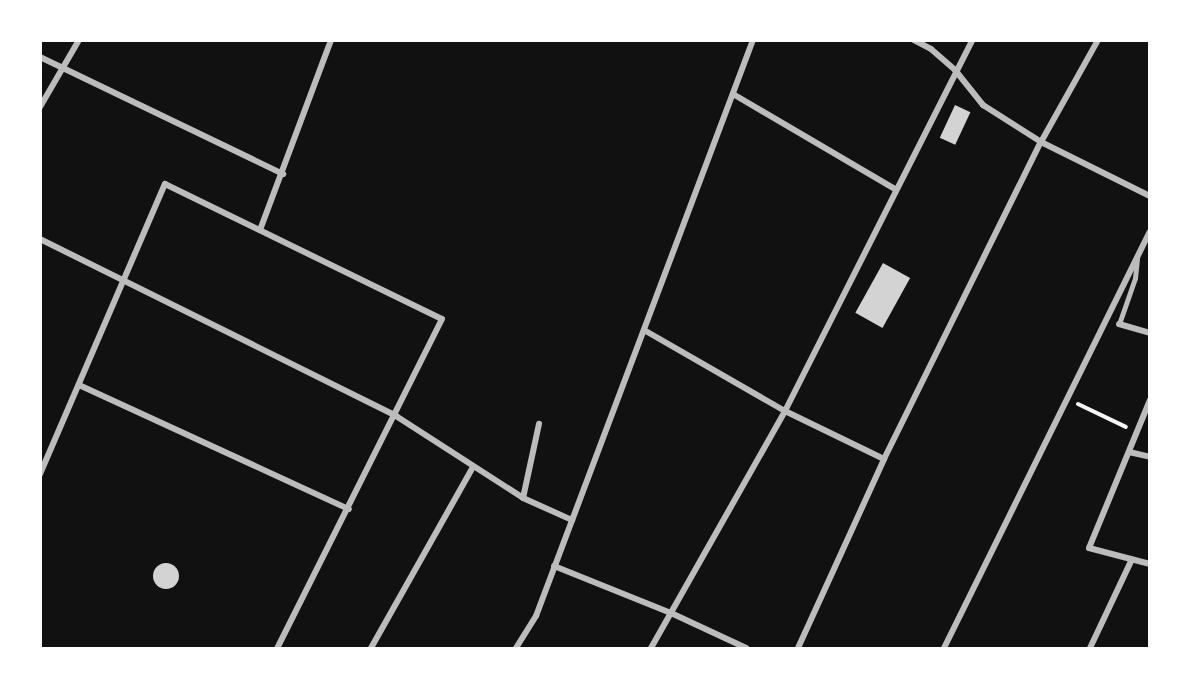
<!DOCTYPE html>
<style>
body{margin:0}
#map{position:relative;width:1190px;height:689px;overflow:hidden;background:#111;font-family:"Nunito Sans",sans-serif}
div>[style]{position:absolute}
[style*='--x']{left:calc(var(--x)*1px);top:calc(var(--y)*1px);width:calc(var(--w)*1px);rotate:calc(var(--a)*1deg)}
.building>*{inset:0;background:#d3d3d3;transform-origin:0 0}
.round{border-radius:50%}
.path>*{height:4px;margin:-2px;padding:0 2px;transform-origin:2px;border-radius:2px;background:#f5f5f5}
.pedestrian>*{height:5px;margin:-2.5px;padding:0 2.5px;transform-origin:2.5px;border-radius:2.5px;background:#bcbcbc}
.minor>*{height:6px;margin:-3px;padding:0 3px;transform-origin:3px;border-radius:3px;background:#bcbcbc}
span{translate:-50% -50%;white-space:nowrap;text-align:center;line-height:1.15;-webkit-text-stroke:4.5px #fff;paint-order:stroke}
.frame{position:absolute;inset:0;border:42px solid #fff;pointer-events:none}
</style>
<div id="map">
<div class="building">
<div style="left:955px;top:105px;width:17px;height:36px;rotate:25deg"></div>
<div style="left:883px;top:263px;width:31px;height:57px;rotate:29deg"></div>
<div class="round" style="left:153px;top:563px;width:26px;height:26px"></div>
</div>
<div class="path">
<div style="--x:1078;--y:404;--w:53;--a:25.6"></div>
</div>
<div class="pedestrian">
<div style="--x:1119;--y:324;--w:49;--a:-70.8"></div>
<div style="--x:1135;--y:278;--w:19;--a:-84"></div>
</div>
<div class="minor">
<div style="--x:914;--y:40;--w:19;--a:28"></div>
<div style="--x:931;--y:49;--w:32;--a:41"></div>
<div style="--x:955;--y:70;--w:45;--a:51.3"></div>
<div style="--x:983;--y:105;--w:69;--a:32.5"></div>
<div style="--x:1041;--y:142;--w:122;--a:26.4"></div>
<div style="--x:40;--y:57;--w:270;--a:25.7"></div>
<div style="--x:733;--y:94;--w:188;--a:30.4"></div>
<div style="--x:40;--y:107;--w:78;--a:-59.8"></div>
<div style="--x:260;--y:230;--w:203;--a:-69.5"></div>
<div style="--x:40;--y:239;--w:398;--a:26.4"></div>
<div style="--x:396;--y:416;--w:151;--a:32.8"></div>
<div style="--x:523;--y:498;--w:54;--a:24.2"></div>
<div style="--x:1119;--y:324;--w:32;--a:16"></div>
<div style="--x:644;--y:330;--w:163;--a:29.9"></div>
<div style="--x:785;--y:411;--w:110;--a:25.9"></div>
<div style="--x:79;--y:385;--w:297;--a:24.7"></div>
<div style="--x:1150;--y:400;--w:160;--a:112.4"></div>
<div style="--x:1089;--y:548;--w:63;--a:14.7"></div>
<div style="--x:1129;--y:452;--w:22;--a:13"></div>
<div style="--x:40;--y:474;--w:316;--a:-66.7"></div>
<div style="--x:165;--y:184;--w:308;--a:26"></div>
<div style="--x:442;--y:319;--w:368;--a:116.6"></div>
<div style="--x:523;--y:498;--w:76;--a:-77.8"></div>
<div style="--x:554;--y:566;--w:126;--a:21.9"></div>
<div style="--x:671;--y:613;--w:83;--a:25"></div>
<div style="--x:371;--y:648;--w:208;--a:-60.6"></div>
<div style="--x:516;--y:648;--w:38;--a:-58"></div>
<div style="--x:536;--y:616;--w:616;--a:-69.36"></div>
<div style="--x:651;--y:648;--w:272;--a:-60.5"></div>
<div style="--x:785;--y:411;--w:415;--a:-63.2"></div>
<div style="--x:798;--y:648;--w:208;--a:-65.5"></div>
<div style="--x:884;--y:459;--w:354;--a:-63.7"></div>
<div style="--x:1041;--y:142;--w:117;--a:-60.8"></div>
<div style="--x:944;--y:648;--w:464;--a:-63.7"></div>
<div style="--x:1090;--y:648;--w:98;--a:-64.7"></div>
</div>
<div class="frame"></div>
</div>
